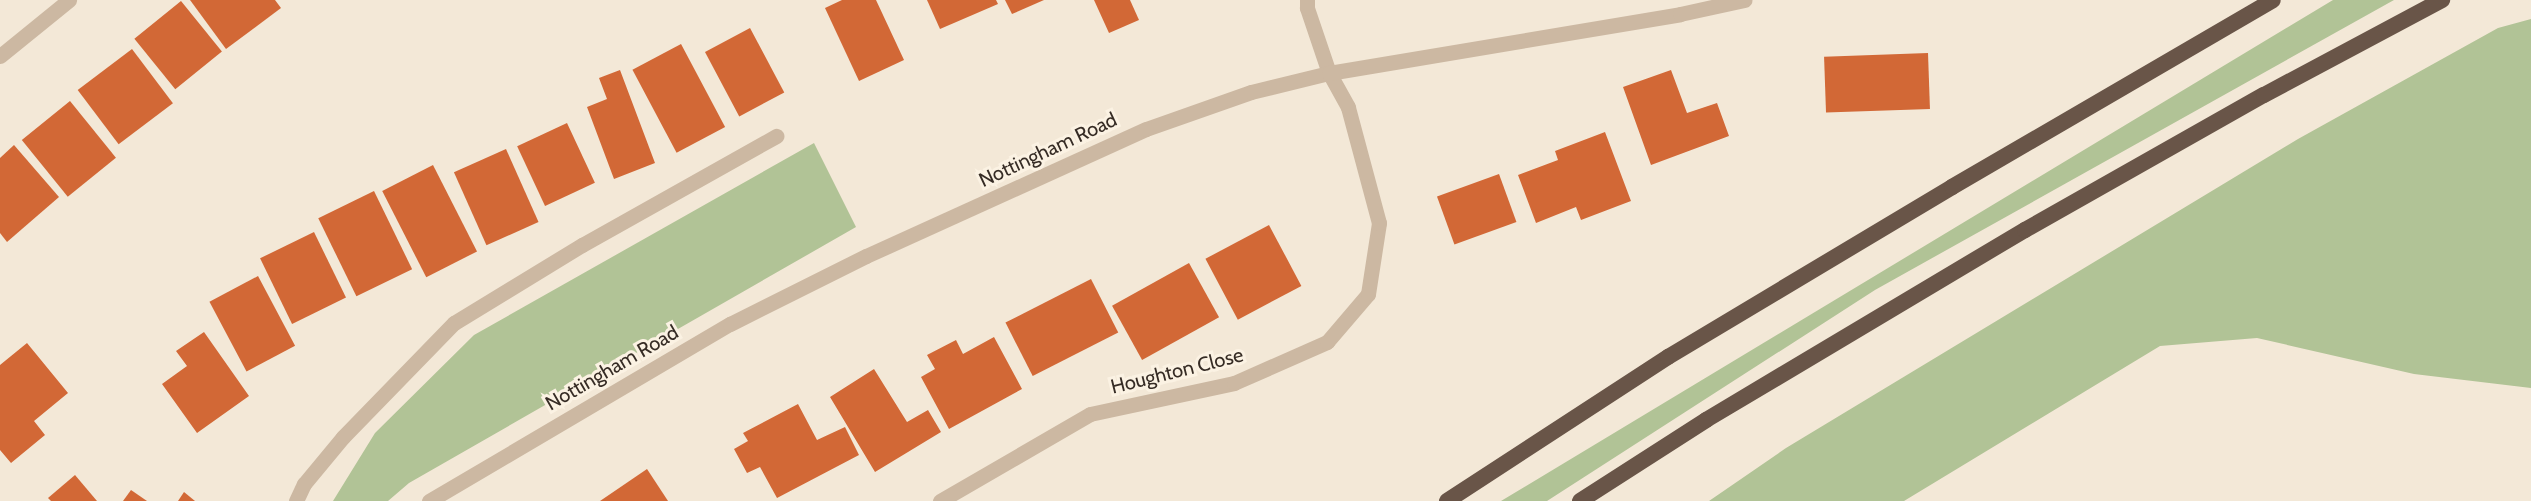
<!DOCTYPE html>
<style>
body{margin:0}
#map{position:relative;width:2531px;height:501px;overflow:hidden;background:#f3e8d7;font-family:Cabin,sans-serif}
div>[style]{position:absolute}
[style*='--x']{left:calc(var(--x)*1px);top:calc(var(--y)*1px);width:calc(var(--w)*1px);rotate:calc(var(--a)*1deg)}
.green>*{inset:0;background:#b1c396}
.building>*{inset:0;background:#d26836;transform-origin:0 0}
.service>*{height:15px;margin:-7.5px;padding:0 7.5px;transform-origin:7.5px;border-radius:7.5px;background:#ccb8a2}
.minor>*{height:15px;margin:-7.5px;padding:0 7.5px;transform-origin:7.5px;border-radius:7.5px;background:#ccb8a2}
.tertiary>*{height:15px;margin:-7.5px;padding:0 7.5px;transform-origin:7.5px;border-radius:7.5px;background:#ccb8a2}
.trunk>*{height:16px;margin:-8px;padding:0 8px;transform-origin:8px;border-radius:8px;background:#695548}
span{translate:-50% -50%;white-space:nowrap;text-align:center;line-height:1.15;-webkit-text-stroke:6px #fbf2e3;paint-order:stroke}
.street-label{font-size:20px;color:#362c25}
</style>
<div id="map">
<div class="green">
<div style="clip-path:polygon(2333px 0,2394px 0,1875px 290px,1547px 501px,1501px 501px)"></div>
<div style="clip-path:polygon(2531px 19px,2531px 388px,2414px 374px,2257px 338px,2160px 346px,1904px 501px,1709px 501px,1786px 448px,2298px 139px,2498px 28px)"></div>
<div style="clip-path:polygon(814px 143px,856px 227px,409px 483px,388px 501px,333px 501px,375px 433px,474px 335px)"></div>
</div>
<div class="building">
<div style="clip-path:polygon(190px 0,275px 0,281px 8px,226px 49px)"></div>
<div style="clip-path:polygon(842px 0,876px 0,904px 60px,859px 81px,825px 8px)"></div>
<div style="clip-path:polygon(927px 0,996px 0,998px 4px,940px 29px)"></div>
<div style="clip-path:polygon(1005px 0,1044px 0,1012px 14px)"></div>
<div style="clip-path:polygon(1094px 0,1130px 0,1139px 20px,1109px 33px)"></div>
<div style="left:181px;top:1px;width:65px;height:60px;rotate:51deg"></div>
<div style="left:750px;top:28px;width:73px;height:51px;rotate:62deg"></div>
<div style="left:681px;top:44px;width:94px;height:55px;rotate:62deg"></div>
<div style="left:132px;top:49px;width:68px;height:68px;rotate:53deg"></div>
<div style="left:1928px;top:53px;width:56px;height:104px;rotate:88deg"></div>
<div style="clip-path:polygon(620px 70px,655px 163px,614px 179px,587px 107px,607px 99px,599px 78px)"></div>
<div style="clip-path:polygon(1671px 70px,1687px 113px,1717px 103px,1729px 136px,1651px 165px,1623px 87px)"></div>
<div style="left:70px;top:101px;width:73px;height:62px;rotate:51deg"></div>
<div style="left:567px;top:123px;width:66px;height:55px;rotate:65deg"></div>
<div style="clip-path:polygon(1605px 132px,1631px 201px,1581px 220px,1576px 207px,1536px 223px,1518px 175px,1558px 160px,1555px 151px)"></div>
<div style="clip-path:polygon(14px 145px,59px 197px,7px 242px,0 233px,0 158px)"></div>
<div style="left:506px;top:149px;width:80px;height:57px;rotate:66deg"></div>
<div style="left:433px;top:165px;width:97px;height:57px;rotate:63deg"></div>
<div style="left:1499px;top:174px;width:51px;height:66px;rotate:70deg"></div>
<div style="left:374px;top:191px;width:87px;height:62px;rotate:64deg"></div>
<div style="left:1269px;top:225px;width:69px;height:72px;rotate:62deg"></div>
<div style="left:314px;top:232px;width:73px;height:60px;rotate:64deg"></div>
<div style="left:1189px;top:263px;width:62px;height:88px;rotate:61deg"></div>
<div style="left:258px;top:276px;width:79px;height:55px;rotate:62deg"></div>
<div style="left:1091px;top:279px;width:60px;height:96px;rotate:63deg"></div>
<div style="clip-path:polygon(204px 332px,249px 396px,197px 433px,162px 384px,187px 366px,176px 351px)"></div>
<div style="clip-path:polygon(994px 337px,1022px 389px,949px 429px,921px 377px,935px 369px,927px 355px,956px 340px,963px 354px)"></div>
<div style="clip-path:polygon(27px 343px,68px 393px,34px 421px,45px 435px,11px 463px,0 450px,0 365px)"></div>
<div style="clip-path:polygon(874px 369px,907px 422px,928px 410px,941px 432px,875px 472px,830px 397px)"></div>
<div style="clip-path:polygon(798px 404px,817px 440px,845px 427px,859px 455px,777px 498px,760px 467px,747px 473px,734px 449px,748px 441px,743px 433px)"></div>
<div style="clip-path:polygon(647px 469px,668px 501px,600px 501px)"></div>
<div style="clip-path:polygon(75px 475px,97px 501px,51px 501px,48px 498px)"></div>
<div style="clip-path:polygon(131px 490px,147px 501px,123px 501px)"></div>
<div style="clip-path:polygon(184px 492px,195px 501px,178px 501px)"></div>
</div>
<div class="service">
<div style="--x:296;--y:501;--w:19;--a:-65"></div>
<div style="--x:304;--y:484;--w:61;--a:-50.3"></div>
<div style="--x:343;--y:437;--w:159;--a:-45.8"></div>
<div style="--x:454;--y:323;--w:150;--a:-31.4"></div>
<div style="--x:582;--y:245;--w:223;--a:-29.3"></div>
</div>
<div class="minor">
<div style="--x:0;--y:56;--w:89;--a:-39.1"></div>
<div style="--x:940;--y:501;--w:173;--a:-30.1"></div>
<div style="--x:1090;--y:414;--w:147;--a:-12.1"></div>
<div style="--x:1234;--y:383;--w:102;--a:-23.8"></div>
<div style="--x:1327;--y:342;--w:63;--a:-49.5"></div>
<div style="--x:1368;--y:294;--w:72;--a:-81.2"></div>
<div style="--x:1379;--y:223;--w:120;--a:-105"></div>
<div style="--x:1348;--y:107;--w:39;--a:-119"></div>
<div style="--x:1329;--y:73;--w:69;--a:-108.7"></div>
<div style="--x:1307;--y:8;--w:8;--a:-90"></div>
</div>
<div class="tertiary">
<div style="--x:429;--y:501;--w:349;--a:-30.5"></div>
<div style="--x:730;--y:324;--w:152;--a:-26.6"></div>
<div style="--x:866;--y:256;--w:307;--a:-24.4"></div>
<div style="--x:1146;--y:129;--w:111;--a:-19.4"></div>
<div style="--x:1251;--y:92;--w:80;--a:-13.7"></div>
<div style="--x:1329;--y:73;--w:356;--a:-9.5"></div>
<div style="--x:1680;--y:14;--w:66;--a:-12.3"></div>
</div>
<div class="trunk">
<div style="--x:1447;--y:501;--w:264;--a:-33.1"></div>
<div style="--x:1668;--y:357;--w:331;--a:-30.9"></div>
<div style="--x:1952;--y:187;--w:371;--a:-30.2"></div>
<div style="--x:1580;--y:501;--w:150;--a:-32.7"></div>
<div style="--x:1706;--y:420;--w:371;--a:-30.8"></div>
<div style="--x:2025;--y:230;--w:274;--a:-29.5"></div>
<div style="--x:2264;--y:95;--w:202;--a:-28.1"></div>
</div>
<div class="street-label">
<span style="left:1048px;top:150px;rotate:-25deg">Nottingham Road</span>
<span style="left:612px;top:368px;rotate:-30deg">Nottingham Road</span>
<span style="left:1177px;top:371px;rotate:-14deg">Houghton Close</span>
</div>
</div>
